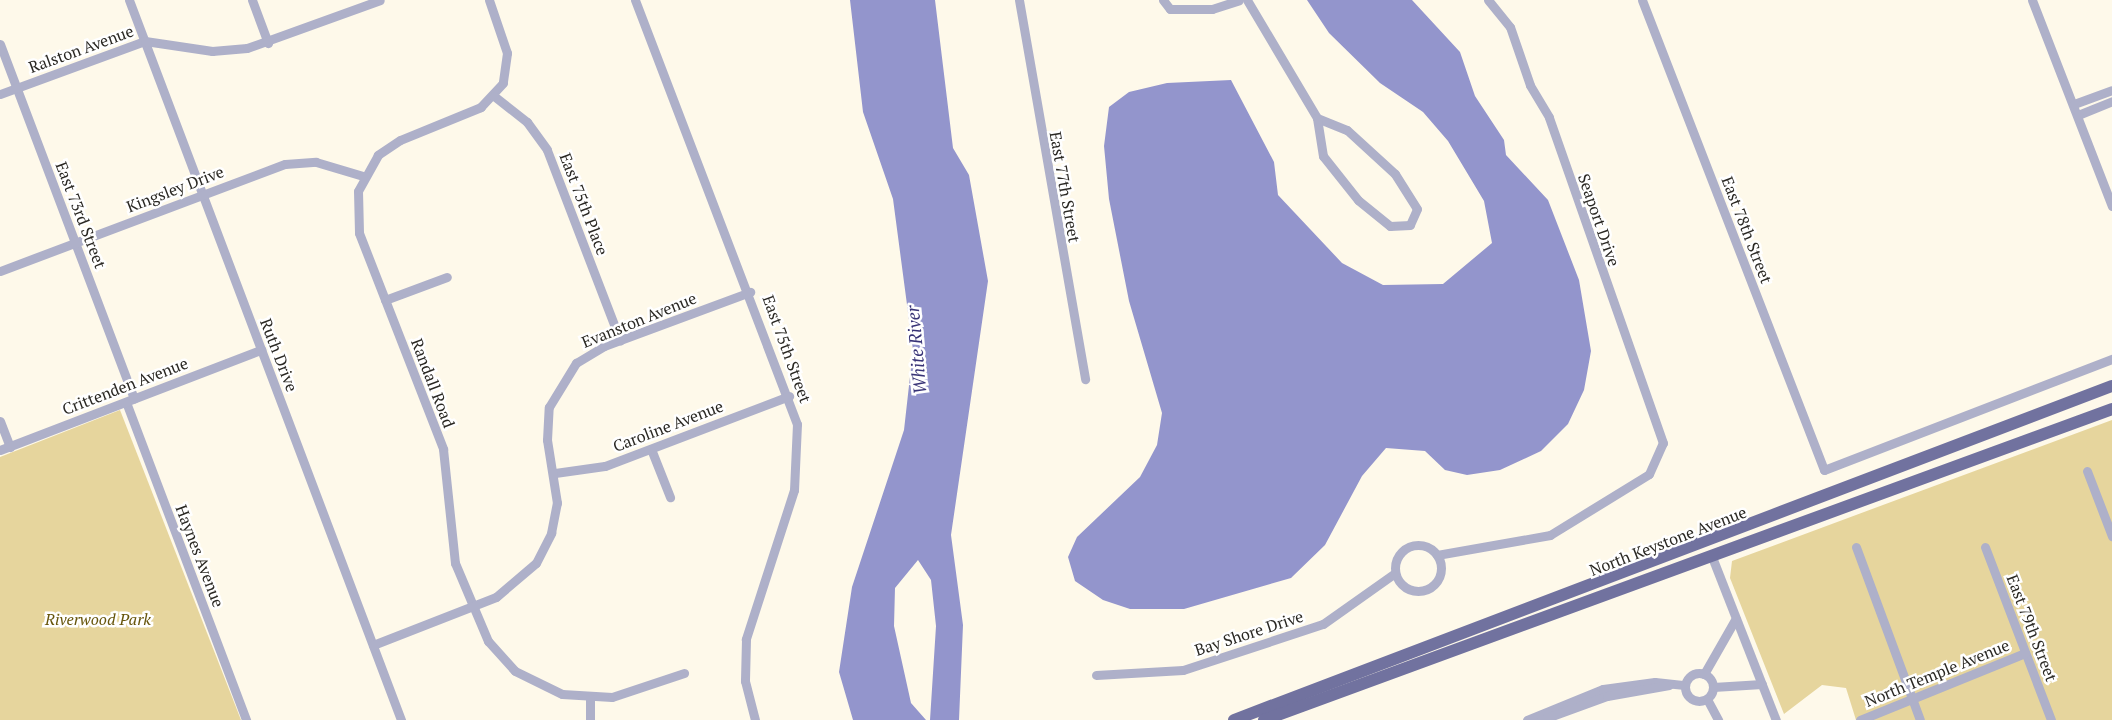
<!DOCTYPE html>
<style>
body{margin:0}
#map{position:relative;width:2112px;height:720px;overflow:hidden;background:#fef9ea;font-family:"PT Serif",serif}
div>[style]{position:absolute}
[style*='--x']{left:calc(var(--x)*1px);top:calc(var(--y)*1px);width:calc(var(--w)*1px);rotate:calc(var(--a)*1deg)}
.green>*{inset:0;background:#e6d59d}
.water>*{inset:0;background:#9395cc}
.minor>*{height:9px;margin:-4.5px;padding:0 4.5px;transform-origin:4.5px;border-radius:4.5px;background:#aeb0c9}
.minor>.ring{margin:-4.5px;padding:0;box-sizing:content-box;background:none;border:9px solid #aeb0c9;border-radius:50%}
.major>*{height:12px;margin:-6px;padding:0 6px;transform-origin:6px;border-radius:6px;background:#71729f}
span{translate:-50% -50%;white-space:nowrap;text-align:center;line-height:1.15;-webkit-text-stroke:5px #fff;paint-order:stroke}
.street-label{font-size:16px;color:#2a2823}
.park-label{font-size:16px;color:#67550b;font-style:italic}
.water-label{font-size:18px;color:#383376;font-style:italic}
</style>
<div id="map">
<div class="green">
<div style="clip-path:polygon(120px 410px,241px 720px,0 720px,0 457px)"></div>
<div style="clip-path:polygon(2112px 420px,2112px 720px,1856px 720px,1846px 688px,1822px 685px,1784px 714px,1730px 578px,1732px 561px)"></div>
</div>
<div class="water">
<div style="clip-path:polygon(850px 0,935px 0,953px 148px,969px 175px,988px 281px,951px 535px,963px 625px,959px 720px,930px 720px,936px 626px,931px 580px,918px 560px,895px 588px,894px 626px,911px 703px,926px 720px,853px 720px,839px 672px,852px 587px,904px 430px,913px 350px,893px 199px,863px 112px)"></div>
<div style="clip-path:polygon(1307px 0,1412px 0,1460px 52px,1475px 96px,1504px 140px,1506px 155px,1548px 200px,1579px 280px,1591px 351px,1584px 390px,1568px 424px,1541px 451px,1500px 470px,1467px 475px,1445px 470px,1425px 451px,1386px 448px,1362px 476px,1325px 545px,1291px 578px,1184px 609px,1130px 609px,1103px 600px,1075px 581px,1068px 557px,1077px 537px,1140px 477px,1157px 445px,1162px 413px,1129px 301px,1109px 199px,1104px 146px,1109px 107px,1129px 92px,1167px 83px,1231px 80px,1274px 162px,1278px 195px,1342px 263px,1383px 285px,1443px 284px,1492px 243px,1484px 201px,1448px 141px,1423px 112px,1380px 83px,1329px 33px)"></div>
</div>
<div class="minor">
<div style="--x:129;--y:0;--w:770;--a:69.3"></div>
<div style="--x:252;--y:0;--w:46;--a:69.6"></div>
<div style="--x:489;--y:0;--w:56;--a:71.2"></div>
<div style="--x:507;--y:53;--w:30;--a:98"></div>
<div style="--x:503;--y:83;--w:33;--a:133"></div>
<div style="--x:481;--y:107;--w:87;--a:157.8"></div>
<div style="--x:400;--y:140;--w:27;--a:146"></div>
<div style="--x:378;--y:155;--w:41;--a:119.1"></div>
<div style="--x:358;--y:191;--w:42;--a:88.6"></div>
<div style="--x:359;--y:233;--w:232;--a:68.7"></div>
<div style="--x:443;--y:449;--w:115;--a:84"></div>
<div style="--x:455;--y:563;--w:85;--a:67.1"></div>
<div style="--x:488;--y:641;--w:40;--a:48"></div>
<div style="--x:515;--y:671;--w:52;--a:26.1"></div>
<div style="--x:562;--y:694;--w:50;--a:3.4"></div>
<div style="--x:612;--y:697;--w:76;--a:-18.4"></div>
<div style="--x:635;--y:0;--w:454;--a:69.1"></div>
<div style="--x:797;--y:424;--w:66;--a:92.6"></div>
<div style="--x:794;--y:490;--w:157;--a:107.9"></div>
<div style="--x:746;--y:639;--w:42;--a:91.4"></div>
<div style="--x:745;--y:681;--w:40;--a:75.6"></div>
<div style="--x:1019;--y:0;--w:385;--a:80.1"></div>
<div style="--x:1163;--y:0;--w:11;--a:52"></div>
<div style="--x:1170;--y:9;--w:42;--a:0"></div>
<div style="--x:1212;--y:9;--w:28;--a:-18"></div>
<div style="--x:1247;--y:0;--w:137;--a:59.3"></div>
<div style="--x:1642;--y:0;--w:504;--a:68.83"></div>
<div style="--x:1824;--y:470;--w:309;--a:-21.1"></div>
<div style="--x:2032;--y:0;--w:221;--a:68.8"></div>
<div style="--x:0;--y:44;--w:379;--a:69.3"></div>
<div style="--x:0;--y:94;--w:154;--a:-20.1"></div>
<div style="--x:145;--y:41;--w:68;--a:8.5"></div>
<div style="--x:212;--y:51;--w:35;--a:-5"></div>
<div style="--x:247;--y:48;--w:141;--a:-19.8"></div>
<div style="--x:494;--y:96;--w:42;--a:38.2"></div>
<div style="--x:527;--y:122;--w:34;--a:54"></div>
<div style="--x:547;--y:150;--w:204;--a:69"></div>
<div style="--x:2074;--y:104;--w:40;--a:-20.2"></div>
<div style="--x:2078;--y:115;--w:37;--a:-22"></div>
<div style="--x:1317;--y:118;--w:32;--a:22"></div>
<div style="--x:1347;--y:130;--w:65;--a:42.5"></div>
<div style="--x:1395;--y:174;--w:41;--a:57.8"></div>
<div style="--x:1417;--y:209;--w:17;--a:114"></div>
<div style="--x:1410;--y:225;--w:20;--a:177"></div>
<div style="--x:1390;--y:226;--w:41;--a:-140.9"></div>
<div style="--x:1358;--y:200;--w:56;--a:-128.5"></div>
<div style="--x:1323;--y:156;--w:38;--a:-99"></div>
<div style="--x:0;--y:271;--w:304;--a:-20.6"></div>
<div style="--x:285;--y:164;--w:31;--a:-4"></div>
<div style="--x:316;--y:162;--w:49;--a:16.6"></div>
<div style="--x:385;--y:300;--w:66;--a:-20.4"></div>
<div style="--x:126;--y:402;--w:340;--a:69.3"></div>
<div style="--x:0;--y:421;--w:28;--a:69"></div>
<div style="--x:651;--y:449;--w:52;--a:68.4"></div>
<div style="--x:0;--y:450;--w:280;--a:-21"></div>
<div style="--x:2087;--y:471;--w:70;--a:69"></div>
<div style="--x:555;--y:473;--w:50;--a:-8"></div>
<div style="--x:605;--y:466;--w:197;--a:-20.8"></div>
<div class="ring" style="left:1395px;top:545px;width:37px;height:37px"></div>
<div style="--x:1856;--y:547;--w:184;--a:69.7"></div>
<div style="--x:1985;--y:547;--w:185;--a:69.1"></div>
<div style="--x:1437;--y:555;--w:115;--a:-10"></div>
<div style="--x:1550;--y:535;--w:116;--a:-31.6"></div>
<div style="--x:1649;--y:474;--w:34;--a:-66"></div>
<div style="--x:1663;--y:443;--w:345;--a:-109.3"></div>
<div style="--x:1549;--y:117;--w:37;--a:-121"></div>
<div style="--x:1530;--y:85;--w:61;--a:-109"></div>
<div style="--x:1510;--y:27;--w:35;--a:-129"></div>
<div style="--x:1712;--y:557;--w:175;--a:68.6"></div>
<div style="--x:373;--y:645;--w:132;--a:-21.3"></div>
<div style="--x:496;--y:597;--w:52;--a:-40.4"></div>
<div style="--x:536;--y:563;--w:34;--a:-63"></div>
<div style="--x:551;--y:533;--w:31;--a:-79"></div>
<div style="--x:557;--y:503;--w:64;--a:-99"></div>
<div style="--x:547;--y:440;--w:33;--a:-87"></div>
<div style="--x:549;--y:407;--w:52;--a:-58.5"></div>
<div style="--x:576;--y:363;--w:33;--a:-31"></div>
<div style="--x:604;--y:346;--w:156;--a:-20.3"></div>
<div class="ring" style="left:1685px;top:673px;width:19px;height:19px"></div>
<div style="--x:1704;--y:674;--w:64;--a:-60.3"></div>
<div style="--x:1096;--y:675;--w:87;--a:-3.3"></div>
<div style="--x:1183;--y:670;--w:147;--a:-18.2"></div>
<div style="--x:1323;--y:624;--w:88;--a:-35.3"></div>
<div style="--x:1713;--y:687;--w:49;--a:-3.5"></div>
<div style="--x:1707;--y:699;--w:24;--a:62"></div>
<div style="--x:590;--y:720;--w:22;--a:-90"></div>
<div style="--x:1527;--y:720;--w:82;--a:-22.2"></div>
<div style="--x:1603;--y:689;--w:52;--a:-7.7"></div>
<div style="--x:1655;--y:682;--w:30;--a:6"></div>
<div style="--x:1541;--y:720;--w:70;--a:-20"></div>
<div style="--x:1607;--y:696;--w:63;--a:-10.1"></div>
<div style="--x:1860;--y:720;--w:178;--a:-22.1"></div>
</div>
<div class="major">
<div style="--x:1234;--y:720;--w:939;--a:-20.83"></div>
<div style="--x:1264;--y:720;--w:903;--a:-20.14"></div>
</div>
<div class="street-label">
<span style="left:81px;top:49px;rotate:-20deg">Ralston Avenue</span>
<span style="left:1065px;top:187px;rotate:80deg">East 77th Street</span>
<span style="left:175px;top:189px;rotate:-21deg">Kingsley Drive</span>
<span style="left:584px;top:204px;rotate:69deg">East 75th Place</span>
<span style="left:81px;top:215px;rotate:69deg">East 73rd Street</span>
<span style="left:1599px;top:220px;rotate:71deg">Seaport Drive</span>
<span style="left:1747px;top:230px;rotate:69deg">East 78th Street</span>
<span style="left:639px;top:320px;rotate:-22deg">Evanston Avenue</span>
<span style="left:787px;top:349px;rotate:70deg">East 75th Street</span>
<span style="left:279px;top:355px;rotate:69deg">Ruth Drive</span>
<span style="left:433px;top:383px;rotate:69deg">Randall Road</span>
<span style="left:125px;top:386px;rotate:-21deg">Crittenden Avenue</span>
<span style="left:668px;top:426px;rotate:-21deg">Caroline Avenue</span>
<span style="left:1668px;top:541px;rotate:-21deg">North Keystone Avenue</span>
<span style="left:200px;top:556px;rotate:69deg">Haynes Avenue</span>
<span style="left:2032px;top:628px;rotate:69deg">East 79th Street</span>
<span style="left:1249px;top:633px;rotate:-18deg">Bay Shore Drive</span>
<span style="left:1937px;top:673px;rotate:-22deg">North Temple Avenue</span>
</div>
<div class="park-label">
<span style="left:98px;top:619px">Riverwood Park</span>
</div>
<div class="water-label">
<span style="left:916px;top:350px;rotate:-95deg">White River</span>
</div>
</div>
